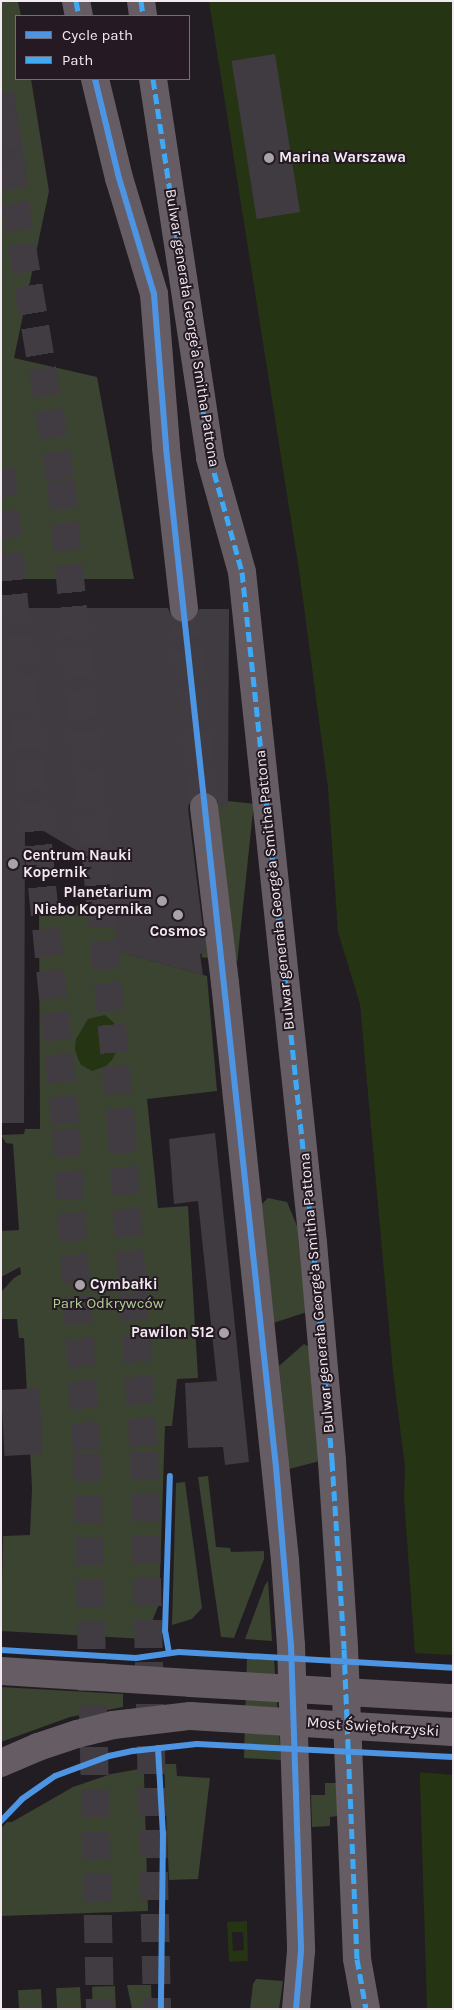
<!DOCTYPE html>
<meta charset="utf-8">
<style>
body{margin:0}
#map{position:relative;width:454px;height:2010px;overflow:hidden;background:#221d22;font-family:Karla,sans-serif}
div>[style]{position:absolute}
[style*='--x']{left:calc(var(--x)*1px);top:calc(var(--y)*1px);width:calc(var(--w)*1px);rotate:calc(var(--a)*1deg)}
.green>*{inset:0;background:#3a4431;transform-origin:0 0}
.water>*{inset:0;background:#253413}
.pier>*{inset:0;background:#221d22}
.building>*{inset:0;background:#403b40;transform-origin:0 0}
.minor-tunnel>*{height:28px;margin-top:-14px;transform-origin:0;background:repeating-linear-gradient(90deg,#413c41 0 28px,transparent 0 42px)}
.major-tunnel>*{height:28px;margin-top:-14px;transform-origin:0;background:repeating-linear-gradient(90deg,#413c41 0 28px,transparent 0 42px)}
.minor>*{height:28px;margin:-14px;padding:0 14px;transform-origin:14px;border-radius:14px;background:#665c64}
.minor-bridge>*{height:28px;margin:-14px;padding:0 14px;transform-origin:14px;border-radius:14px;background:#665c64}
.quiet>*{height:5px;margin-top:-2.5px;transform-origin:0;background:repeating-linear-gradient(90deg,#3fa9f5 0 10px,transparent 0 15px)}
.cycleway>*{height:6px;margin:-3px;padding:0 3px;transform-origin:3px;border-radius:3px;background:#4d94e3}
.dots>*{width:14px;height:14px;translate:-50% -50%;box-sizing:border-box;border:2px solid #251a23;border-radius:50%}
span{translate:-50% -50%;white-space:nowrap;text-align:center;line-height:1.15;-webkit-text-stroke:4px #251a23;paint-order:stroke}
.poi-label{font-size:15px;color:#f2eaf0;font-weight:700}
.left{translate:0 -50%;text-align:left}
.right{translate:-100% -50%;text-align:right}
.street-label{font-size:15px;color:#f2eaf0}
.park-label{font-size:15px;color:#afd090}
.frame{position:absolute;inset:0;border:2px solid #f2eaf0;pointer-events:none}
.legend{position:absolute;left:15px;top:15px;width:175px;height:65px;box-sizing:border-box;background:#251a23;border:1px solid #776d75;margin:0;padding:6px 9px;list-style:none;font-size:15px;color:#f2eaf0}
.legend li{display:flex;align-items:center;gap:10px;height:25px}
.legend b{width:25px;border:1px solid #776d75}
</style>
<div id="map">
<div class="green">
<div style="clip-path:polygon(1px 1px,18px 1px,21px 16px,16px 16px,16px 79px,31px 79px,49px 191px,14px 358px,97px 377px,134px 579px,1px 579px)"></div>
<div style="left:218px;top:800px;width:36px;height:158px;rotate:6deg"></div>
<div style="clip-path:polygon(116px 902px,127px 954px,207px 976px,217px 1091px,147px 1099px,158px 1208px,188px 1206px,198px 1378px,177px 1379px,172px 1426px,165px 1426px,159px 1604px,145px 1639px,1px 1631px,3px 1536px,30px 1535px,32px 1488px,24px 1338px,19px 1338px,17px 1319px,1px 1319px,1px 1292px,14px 1278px,21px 1274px,20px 1267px,1px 1277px,1px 1231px,19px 1230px,13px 1144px,6px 1143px,1px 1135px,24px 1134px,25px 1129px,40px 1129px,39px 910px)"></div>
<div style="clip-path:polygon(268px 1198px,287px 1202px,302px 1238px,307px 1312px,273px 1323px,261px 1205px)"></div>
<div style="clip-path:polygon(304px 1344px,311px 1348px,320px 1461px,289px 1469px,279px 1366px)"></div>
<div style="clip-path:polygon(208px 1476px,216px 1547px,230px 1548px,231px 1552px,264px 1551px,264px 1559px,234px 1638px,221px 1637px,198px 1477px)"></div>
<div style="clip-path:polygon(185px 1482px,202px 1608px,192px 1619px,172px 1625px,176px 1483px)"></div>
<div style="clip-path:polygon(268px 1581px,272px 1641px,245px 1639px,265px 1585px)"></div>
<div style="clip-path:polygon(247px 1656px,274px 1658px,281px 1760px,244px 1758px)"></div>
<div style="clip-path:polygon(1px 1687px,123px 1694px,123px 1707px,70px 1717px,1px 1742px)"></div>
<div style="clip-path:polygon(164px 1764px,176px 1764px,177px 1776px,210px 1778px,198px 1879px,169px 1880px)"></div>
<div style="clip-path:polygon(140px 1769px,144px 1774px,148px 1911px,1px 1916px,1px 1828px,7px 1822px,12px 1822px,73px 1787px,111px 1774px)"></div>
<div style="clip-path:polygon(325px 1783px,337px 1783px,338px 1816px,330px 1817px,330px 1826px,312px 1827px,311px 1795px,325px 1795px)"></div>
<div style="clip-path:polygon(256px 1979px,283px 1981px,279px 2009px,250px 2009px,253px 1984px)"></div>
<div style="clip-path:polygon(127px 1985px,151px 1985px,152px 2009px,132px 2009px)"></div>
<div style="left:115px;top:1986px;width:23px;height:23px;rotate:88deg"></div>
<div style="left:80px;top:1987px;width:22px;height:24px;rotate:87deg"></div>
<div style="left:41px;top:1989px;width:20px;height:23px;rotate:87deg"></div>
</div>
<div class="water">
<div style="clip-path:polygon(209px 1px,453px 1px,453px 2009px,427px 2009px,417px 1682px,404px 1498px,405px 1467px,393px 1372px,360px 1004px,338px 932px,328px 788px,300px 577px)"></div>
<div style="clip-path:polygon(105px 1015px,114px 1023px,118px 1032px,118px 1048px,112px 1060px,106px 1066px,92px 1071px,81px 1065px,78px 1059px,75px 1049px,76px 1039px,88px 1019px)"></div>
<div style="clip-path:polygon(evenodd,247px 1921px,248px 1961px,229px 1962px,227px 1922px,247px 1921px,232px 1932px,243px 1932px,244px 1950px,233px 1951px,232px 1932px)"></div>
</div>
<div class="pier">
<div style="clip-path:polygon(413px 1653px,453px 1655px,453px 1775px,418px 1772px)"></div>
</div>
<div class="building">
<div style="left:275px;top:54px;width:160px;height:44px;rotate:81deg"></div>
<div style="clip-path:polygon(14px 92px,28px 186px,1px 190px,1px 93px)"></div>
<div style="clip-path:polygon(1px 608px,168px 608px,172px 618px,177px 622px,185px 624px,194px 620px,199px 609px,229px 609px,228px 807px,220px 807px,216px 797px,210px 792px,203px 791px,194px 795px,190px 801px,188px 808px,206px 954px,200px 954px,203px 975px,119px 952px,113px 919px,108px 869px,25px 820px,24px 1123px,1px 1123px)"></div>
<div style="clip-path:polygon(215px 1133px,249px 1462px,225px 1465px,223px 1447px,188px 1448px,185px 1383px,217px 1381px,198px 1201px,174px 1204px,169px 1139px)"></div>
<div style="left:39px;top:1388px;width:66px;height:38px;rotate:87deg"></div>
</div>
<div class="minor-tunnel">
<div style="--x:184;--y:608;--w:200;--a:84.3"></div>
</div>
<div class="major-tunnel">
<div style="--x:1;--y:120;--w:366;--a:80.6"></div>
<div style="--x:61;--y:481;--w:647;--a:84.68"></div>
<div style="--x:121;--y:1125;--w:328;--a:86"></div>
<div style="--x:144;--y:1452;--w:557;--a:88.66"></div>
<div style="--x:1;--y:469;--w:663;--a:84.38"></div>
<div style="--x:66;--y:1129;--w:325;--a:86.3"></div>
<div style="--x:87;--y:1453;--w:556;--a:88.66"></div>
</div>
<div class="minor">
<div style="--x:76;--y:1;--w:15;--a:79"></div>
<div style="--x:141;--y:1;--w:15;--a:82"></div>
<div style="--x:95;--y:79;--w:102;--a:76.4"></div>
<div style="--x:119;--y:178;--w:121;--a:73.2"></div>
<div style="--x:154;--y:294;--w:154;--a:85.5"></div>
<div style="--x:166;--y:448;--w:161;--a:83.6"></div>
<div style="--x:153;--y:79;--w:383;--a:81.4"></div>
<div style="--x:210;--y:458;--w:118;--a:74.3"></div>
<div style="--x:242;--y:572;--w:675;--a:83.96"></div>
<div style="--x:313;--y:1243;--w:219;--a:85"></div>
<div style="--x:332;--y:1461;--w:188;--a:86.3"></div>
<div style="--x:344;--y:1649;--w:310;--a:87.6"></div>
<div style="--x:357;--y:1959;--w:51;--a:79.8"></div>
<div style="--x:204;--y:807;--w:177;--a:83.2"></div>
<div style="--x:225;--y:983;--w:580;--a:84.06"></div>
<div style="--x:285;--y:1560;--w:85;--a:86"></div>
<div style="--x:291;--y:1645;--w:306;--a:88.1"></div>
<div style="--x:301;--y:1951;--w:58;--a:94.9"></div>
<div style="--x:1;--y:1671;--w:189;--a:3.6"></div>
<div style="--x:1;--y:1763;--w:40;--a:-23.4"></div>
<div style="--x:38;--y:1747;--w:41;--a:-18.4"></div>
<div style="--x:77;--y:1734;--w:37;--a:-14"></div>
<div style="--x:113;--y:1725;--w:78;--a:-6.7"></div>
</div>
<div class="minor-bridge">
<div style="--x:190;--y:1683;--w:263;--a:3.3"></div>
<div style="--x:190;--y:1716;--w:263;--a:3.5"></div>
</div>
<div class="quiet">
<div style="--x:76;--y:1;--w:15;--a:79"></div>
<div style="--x:141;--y:1;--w:15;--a:82"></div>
<div style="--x:153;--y:79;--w:383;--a:81.4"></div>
<div style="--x:210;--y:458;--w:118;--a:74.3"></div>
<div style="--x:242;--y:572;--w:675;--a:83.96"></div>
<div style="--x:313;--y:1243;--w:219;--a:85"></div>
<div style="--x:332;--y:1461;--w:188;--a:86.3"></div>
<div style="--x:344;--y:1649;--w:310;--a:87.6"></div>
<div style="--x:357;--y:1959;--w:51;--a:79.8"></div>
</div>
<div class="cycleway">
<div style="--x:95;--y:79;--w:102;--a:76.4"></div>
<div style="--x:119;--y:178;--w:121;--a:73.2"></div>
<div style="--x:154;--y:294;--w:154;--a:85.5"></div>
<div style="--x:166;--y:448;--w:1025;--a:83.84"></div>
<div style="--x:276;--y:1467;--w:179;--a:85.2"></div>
<div style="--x:291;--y:1645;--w:306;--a:88.1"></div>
<div style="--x:301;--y:1951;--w:58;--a:94.9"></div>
<div style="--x:1;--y:1650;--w:135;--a:3.4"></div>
<div style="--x:136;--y:1658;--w:43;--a:-7.9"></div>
<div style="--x:179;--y:1652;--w:274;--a:3.3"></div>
<div style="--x:169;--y:1653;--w:22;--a:-100"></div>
<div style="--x:165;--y:1631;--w:155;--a:-88.2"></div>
<div style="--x:158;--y:1748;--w:86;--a:86.7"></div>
<div style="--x:163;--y:1834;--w:175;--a:90.7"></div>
<div style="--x:1;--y:1821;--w:30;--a:-46"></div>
<div style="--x:22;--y:1799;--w:40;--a:-34.9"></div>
<div style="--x:55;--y:1776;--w:58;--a:-20.3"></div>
<div style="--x:109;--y:1756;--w:25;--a:-12"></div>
<div style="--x:133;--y:1751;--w:64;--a:-6.2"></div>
<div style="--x:197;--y:1744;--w:256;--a:2.9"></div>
</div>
<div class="dots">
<div style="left:269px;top:158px;background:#a9a2a8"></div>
<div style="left:13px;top:864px;background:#a9a2a8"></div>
<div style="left:162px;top:901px;background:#a9a2a8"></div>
<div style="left:178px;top:915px;background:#a9a2a8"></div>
<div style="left:80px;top:1285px;background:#a9a2a8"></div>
<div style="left:224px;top:1333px;background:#a9a2a8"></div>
</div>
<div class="poi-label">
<span class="left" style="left:279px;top:158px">Marina Warszawa</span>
<span class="left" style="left:23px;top:864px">Centrum Nauki<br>Kopernik</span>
<span class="right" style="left:152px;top:901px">Planetarium<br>Niebo Kopernika</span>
<span style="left:178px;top:932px">Cosmos</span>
<span class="left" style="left:90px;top:1285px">Cymbałki</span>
<span class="right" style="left:214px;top:1333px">Pawilon 512</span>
</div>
<div class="street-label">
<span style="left:192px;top:328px;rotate:81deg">Bulwar generała George'a Smitha Pattona</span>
<span style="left:275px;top:890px;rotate:-96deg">Bulwar generała George'a Smitha Pattona</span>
<span style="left:317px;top:1293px;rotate:-95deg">Bulwar generała George'a Smitha Pattona</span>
<span style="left:373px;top:1727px;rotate:4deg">Most Świętokrzyski</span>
</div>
<div class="park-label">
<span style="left:108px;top:1304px">Park Odkrywców</span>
</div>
<div class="frame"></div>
<ul class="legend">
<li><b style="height:6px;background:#4d94e3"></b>Cycle path</li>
<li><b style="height:6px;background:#3fa9f5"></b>Path</li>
</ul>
</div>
